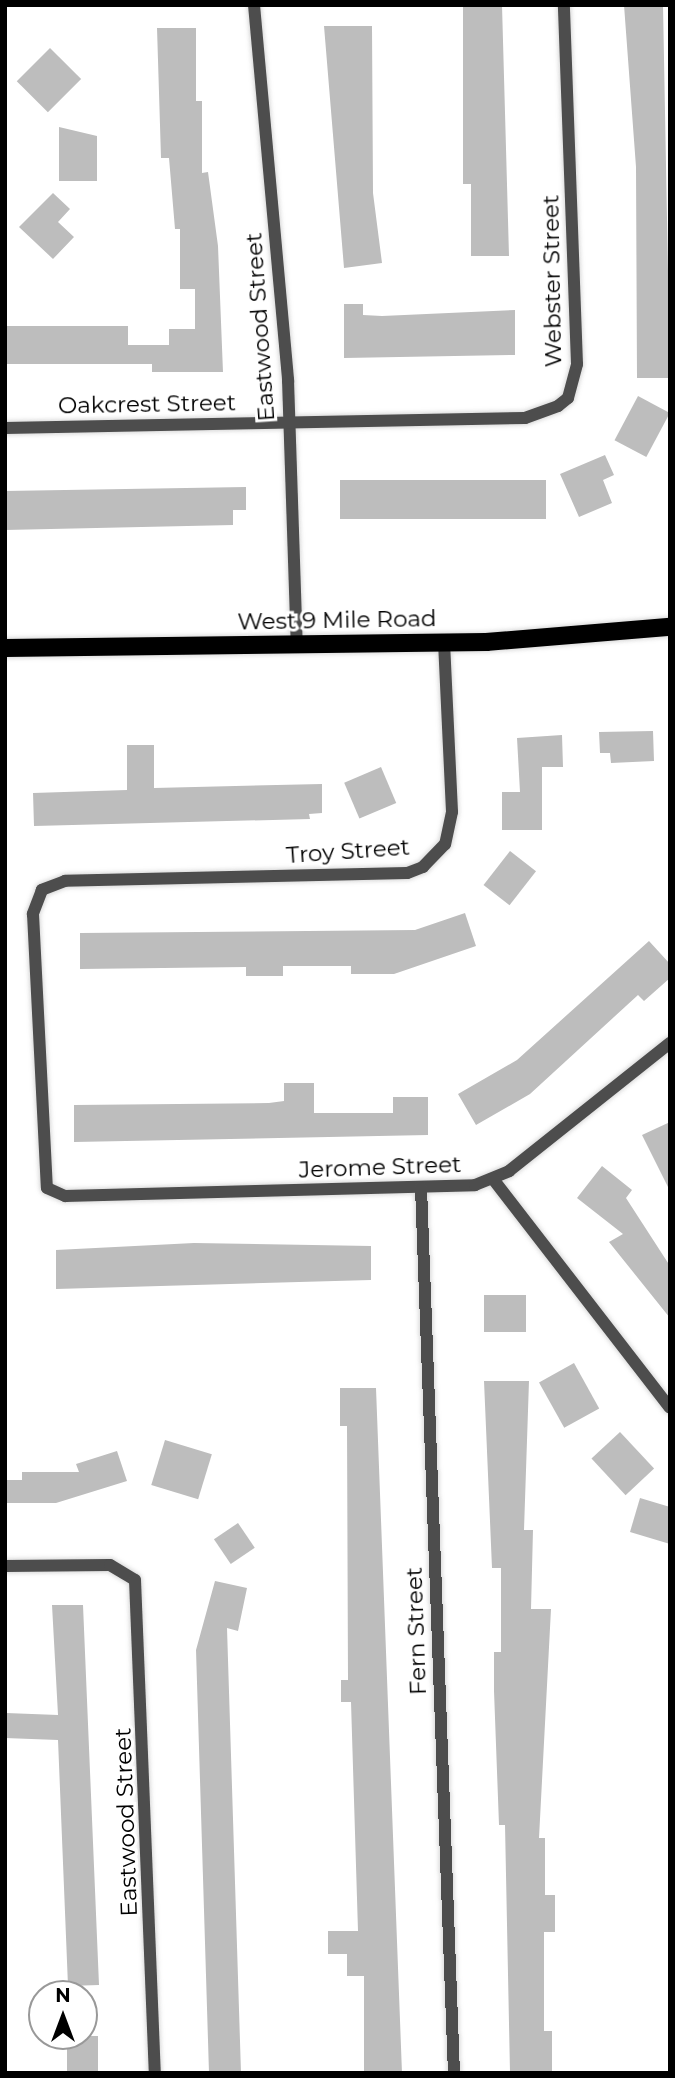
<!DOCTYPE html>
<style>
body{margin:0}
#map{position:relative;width:675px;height:2078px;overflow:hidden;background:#fff;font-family:Montserrat,sans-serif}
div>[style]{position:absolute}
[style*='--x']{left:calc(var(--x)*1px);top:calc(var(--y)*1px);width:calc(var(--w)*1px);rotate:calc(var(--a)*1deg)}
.building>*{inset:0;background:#bdbdbd;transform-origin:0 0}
.roads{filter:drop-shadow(0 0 2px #dbdbdb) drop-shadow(0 0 2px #dbdbdb)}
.minor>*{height:12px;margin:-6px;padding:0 6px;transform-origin:6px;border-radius:6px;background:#4d4d4d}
.major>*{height:18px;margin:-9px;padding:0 9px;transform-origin:9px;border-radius:9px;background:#000}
span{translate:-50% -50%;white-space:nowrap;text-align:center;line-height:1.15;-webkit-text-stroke:6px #fff;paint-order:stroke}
.street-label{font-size:23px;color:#000}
.frame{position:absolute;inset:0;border:7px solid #000;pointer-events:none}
.north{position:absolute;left:28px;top:1980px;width:70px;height:70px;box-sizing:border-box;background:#fff;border:2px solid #999;border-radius:50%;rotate:0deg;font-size:19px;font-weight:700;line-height:28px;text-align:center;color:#000}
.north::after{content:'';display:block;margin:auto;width:24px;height:32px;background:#000;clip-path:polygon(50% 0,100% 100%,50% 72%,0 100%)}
</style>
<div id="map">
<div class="building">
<div style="clip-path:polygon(463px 5px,502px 5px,509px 256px,471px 256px,471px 184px,463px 184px)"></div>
<div style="clip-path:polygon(624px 5px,663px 5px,670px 378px,637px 378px,636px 167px)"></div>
<div style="clip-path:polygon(324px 26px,372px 26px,373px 193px,382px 263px,344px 268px)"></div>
<div style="clip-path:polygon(157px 28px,196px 28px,196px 101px,202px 101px,202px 173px,208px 172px,218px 246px,223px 372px,152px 372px,152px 364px,5px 364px,5px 326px,128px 326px,128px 345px,169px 345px,169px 329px,195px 329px,195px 289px,180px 289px,180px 229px,175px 229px,169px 158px,161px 158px)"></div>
<div style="left:50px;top:48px;width:44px;height:47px;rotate:45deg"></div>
<div style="clip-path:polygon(59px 127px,97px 136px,97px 181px,59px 181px)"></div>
<div style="clip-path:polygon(53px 193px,70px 209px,58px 222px,74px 237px,53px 259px,19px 227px)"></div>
<div style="clip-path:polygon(344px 304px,363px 304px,363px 315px,382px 316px,515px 310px,515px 355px,344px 358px)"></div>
<div style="left:638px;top:396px;width:36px;height:50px;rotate:28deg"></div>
<div style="clip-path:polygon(605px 455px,614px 475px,603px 480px,612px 503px,579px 517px,560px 474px)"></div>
<div style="left:546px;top:480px;width:39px;height:206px;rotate:90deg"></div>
<div style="clip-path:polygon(246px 487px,246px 510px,233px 510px,233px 525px,5px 530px,5px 491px)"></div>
<div style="clip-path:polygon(653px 731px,654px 761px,611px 763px,610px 753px,600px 753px,599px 732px)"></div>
<div style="clip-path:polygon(562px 735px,563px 767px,542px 767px,542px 830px,502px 830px,502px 792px,520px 792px,517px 738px)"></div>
<div style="clip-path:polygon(127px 745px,154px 745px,154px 788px,322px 784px,322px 813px,309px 814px,310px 819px,34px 826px,33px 793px,127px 790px)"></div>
<div style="left:381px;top:767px;width:39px;height:40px;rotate:67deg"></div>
<div style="left:510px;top:851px;width:33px;height:43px;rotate:38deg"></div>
<div style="clip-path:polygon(465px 913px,476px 946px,394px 974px,351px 974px,351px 966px,283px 966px,283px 976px,246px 976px,246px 967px,80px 969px,80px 933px,415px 930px)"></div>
<div style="clip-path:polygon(649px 941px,670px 964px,670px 978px,644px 1001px,638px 995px,530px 1094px,476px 1125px,458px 1094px,517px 1060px)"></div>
<div style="clip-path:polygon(284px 1083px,314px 1083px,314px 1113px,393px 1113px,393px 1097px,428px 1097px,428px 1135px,74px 1142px,74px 1105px,269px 1103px,284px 1101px)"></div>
<div style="clip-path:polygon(670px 1122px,670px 1191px,642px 1135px)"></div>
<div style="clip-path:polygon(602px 1166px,632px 1190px,626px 1198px,670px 1266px,670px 1318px,609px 1242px,623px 1234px,577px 1198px)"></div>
<div style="clip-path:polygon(194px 1243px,371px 1246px,371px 1280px,56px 1289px,56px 1250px)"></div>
<div style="left:484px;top:1295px;width:42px;height:37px"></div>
<div style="left:574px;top:1363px;width:52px;height:40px;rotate:61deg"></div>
<div style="clip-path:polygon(484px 1381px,529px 1381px,524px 1530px,533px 1530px,531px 1609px,551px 1609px,539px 1838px,545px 1838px,545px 1895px,555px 1895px,555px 1932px,544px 1932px,544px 2031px,552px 2031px,552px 2073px,510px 2073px,505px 1825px,499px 1825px,494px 1691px,494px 1652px,501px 1652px,501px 1568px,492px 1568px)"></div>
<div style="clip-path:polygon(340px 1388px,376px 1388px,402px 2073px,364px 2073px,364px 1976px,347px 1976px,347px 1954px,328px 1954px,328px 1931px,358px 1931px,351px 1702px,341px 1702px,341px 1680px,348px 1680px,347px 1426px,340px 1426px)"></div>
<div style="left:620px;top:1432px;width:50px;height:39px;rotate:47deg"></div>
<div style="left:165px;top:1440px;width:49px;height:47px;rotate:17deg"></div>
<div style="clip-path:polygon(117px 1451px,127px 1481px,56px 1503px,5px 1503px,5px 1480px,22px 1480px,22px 1472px,79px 1472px,76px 1464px)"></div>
<div style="clip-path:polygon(640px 1498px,670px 1507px,670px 1544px,630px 1532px)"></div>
<div style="left:238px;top:1523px;width:30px;height:29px;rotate:56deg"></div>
<div style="clip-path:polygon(215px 1581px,247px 1588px,238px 1631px,227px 1628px,241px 2073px,209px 2073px,196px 1650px)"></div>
<div style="clip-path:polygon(52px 1605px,83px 1605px,99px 1985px,68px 1986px,58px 1740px,5px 1738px,6px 1713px,58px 1715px)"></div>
<div style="left:67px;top:2036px;width:31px;height:37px"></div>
</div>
<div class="roads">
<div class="minor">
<div style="--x:254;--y:5;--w:377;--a:84.8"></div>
<div style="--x:288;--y:380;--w:267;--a:88.1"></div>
<div style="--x:5;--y:428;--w:520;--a:-1.1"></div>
<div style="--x:525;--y:418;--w:35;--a:-20"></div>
<div style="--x:558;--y:406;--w:13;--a:-39"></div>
<div style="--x:568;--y:398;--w:35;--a:-75"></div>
<div style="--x:577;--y:364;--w:359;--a:-92.1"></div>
<div style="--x:444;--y:642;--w:170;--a:87.3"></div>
<div style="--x:452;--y:812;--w:33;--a:102"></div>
<div style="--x:445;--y:844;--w:32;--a:134"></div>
<div style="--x:423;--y:867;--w:17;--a:159"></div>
<div style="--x:407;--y:873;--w:342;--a:178.7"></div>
<div style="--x:65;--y:881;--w:25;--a:159"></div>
<div style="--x:42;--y:890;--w:26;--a:111"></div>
<div style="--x:33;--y:914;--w:274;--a:87.1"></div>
<div style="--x:47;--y:1188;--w:20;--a:24"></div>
<div style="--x:65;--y:1196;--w:410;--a:-1.5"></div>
<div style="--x:475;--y:1185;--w:37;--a:-22"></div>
<div style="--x:509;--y:1171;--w:206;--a:-38.5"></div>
<div style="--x:493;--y:1179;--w:289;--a:52.3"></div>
<div style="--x:421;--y:1187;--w:887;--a:87.87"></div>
<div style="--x:5;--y:1566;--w:105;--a:-0.5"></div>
<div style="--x:110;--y:1565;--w:29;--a:31"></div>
<div style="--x:135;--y:1580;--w:493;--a:87.7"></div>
</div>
<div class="major">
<div style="--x:5;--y:648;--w:481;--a:-0.7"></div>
<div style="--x:486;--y:642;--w:185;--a:-4.7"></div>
</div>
</div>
<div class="street-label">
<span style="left:552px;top:281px;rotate:-91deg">Webster Street</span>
<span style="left:260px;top:327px;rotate:-94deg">Eastwood Street</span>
<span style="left:147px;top:404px;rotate:-1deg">Oakcrest Street</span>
<span style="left:337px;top:620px;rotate:-1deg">West 9 Mile Road</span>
<span style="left:348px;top:851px;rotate:-4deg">Troy Street</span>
<span style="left:380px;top:1167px;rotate:-2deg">Jerome Street</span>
<span style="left:416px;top:1631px;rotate:-92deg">Fern Street</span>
<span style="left:126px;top:1822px;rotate:-92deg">Eastwood Street</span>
</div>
<div class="frame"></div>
<div class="north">N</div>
</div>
